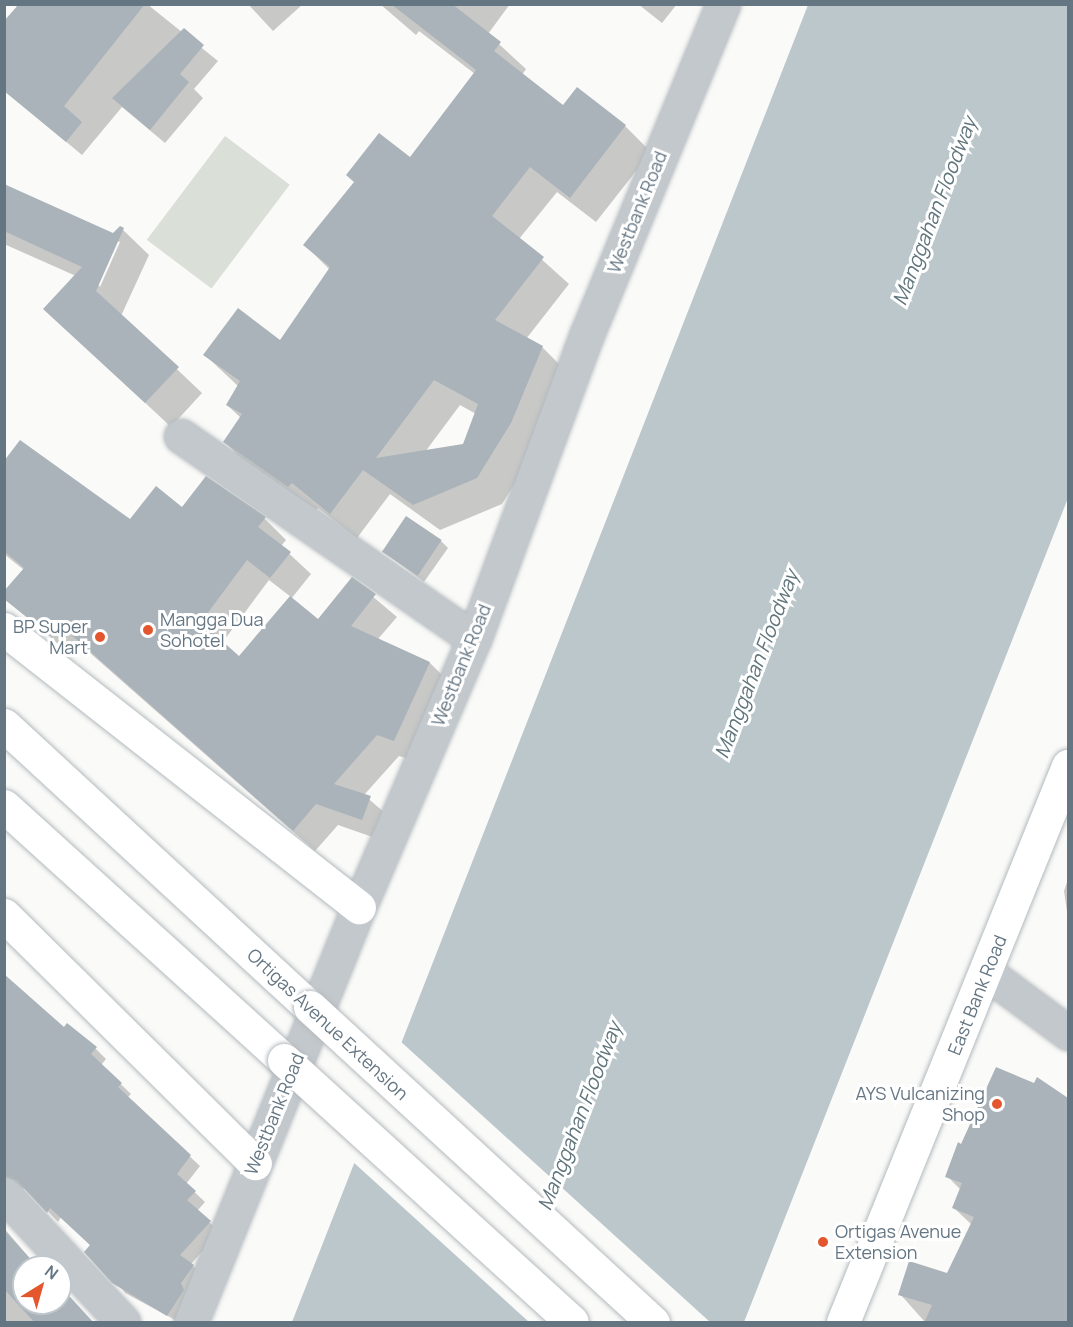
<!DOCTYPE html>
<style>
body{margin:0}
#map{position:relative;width:1073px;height:1327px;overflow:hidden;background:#fafaf8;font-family:Manrope,sans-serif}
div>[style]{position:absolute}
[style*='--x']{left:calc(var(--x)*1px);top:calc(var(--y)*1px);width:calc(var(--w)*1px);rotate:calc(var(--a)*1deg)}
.green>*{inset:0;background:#dadfd7;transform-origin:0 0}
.water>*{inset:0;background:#bbc7cb}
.pier>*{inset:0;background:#fafaf8}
.shadow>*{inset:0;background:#0003}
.building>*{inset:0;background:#aab3b9;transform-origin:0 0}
.roads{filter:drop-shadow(0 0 2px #b3babf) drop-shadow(0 0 2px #b3babf)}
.minor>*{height:33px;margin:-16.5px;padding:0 16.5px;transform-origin:16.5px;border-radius:16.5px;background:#c3c8cc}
.tertiary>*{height:33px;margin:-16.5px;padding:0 16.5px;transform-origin:16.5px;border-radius:16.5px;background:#c3c8cc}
.secondary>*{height:33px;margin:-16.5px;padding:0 16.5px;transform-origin:16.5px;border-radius:16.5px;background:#fff}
.primary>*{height:33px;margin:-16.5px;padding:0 16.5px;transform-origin:16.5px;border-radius:16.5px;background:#fff}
.bridges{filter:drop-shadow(0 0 2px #b5babe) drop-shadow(0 0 2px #b5babe)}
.primary-bridge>*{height:33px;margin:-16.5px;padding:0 16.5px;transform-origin:16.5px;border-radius:16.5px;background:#fff}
.dots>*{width:16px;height:16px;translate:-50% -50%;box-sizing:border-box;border:3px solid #fff;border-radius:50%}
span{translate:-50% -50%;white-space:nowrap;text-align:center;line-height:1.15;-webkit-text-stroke:6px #fff;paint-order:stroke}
.street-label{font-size:18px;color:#657683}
.poi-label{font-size:18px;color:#657683}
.left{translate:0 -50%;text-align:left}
.right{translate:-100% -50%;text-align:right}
.water-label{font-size:20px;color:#60757c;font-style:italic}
.frame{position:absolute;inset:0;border:6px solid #657683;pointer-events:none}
.north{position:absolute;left:12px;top:1255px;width:60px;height:60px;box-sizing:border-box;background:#fff;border:2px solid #c1c8cd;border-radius:50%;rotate:37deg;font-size:16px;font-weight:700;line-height:24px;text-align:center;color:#657683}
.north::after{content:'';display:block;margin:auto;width:21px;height:27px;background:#e4572e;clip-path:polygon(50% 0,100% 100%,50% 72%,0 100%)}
</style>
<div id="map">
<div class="green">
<div style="left:225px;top:136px;width:81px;height:130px;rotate:37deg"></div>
</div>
<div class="water">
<div style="clip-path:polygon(808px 5px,1068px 5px,1068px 498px,744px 1322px,292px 1322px)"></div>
</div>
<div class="pier">
<div style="clip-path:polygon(399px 1040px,710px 1322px,529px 1322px,352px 1161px)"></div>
</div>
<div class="shadow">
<div style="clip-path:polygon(14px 4px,147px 4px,218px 61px,194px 89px,203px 98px,165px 143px,122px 107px,82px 155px,4px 90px,18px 8px)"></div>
<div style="clip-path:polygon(248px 4px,303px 4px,273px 31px)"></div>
<div style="clip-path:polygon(evenodd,380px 4px,510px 4px,488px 34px,526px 69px,522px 75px,564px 107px,625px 126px,651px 152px,596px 222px,557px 192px,519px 239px,569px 284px,526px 339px,542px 347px,568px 373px,536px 450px,502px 504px,440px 530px,390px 494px,357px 538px,318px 508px,315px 512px,250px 468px,225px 442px,241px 418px,227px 405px,238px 386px,205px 355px,280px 342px,330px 270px,305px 245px,410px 159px,475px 74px,419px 31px,416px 35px,380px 4px,460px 405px,476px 414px,464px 446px,425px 452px,460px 405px)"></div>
<div style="clip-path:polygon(638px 4px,677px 4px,662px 23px)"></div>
<div style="clip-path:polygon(evenodd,4px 185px,113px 235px,121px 228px,149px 255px,121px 316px,202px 393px,171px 427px,45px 309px,76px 276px,4px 244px,4px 185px,117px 241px,120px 242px,100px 287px,98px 284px,117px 241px)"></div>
<div style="clip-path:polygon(evenodd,4px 461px,131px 521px,183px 509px,265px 519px,286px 540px,281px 546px,311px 574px,291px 599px,318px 622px,352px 579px,397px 617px,378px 639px,430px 663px,451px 684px,416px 761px,399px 756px,364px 795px,392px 819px,384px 841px,338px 825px,315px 851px,81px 645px,72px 656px,4px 597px,24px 570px,4px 554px,4px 461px,269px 580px,291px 597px,239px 658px,222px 643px,269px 580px)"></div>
<div style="clip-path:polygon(441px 541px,448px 548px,424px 582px,384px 552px)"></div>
<div style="clip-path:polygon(1068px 879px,1068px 918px,1064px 891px)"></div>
<div style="clip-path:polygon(4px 976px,64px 1029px,67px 1025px,96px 1049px,106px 1059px,101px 1065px,131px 1094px,127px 1098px,200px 1166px,186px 1184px,205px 1202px,197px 1211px,220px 1232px,191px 1264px,203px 1276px,179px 1322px,125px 1293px,91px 1246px,61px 1217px,58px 1222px,28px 1190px,10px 1185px,4px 1191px)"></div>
<div style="clip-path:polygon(1038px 1080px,1068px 1101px,1068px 1322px,925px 1322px,900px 1294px,948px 1275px,972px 1225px,954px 1208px,961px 1190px,947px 1176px,962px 1145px)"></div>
<div style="clip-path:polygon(4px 1228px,37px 1267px,24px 1267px,24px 1303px,60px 1303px,60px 1291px,90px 1322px,4px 1322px)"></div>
</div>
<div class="building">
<div style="clip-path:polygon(19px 4px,145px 4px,64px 106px,82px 122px,66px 142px,4px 91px,4px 21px)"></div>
<div style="clip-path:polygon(evenodd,391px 4px,452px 4px,501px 42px,494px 51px,563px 105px,577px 87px,626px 125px,570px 198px,530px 167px,492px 216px,544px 257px,495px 320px,543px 346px,511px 423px,477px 478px,413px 505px,363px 470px,330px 514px,292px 483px,288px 487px,223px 442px,242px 414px,226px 405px,240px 381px,203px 355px,238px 308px,280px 340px,330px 267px,303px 245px,354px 182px,346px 175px,379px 133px,410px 157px,476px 70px,391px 4px,434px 380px,478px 404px,463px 444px,376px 458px,434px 380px)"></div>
<div style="clip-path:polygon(184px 28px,204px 45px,180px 74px,189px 82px,150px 130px,112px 98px)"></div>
<div style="clip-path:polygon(4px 184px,113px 233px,120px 226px,124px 228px,96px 291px,179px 367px,145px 403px,43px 309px,82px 267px,4px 231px)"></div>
<div style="clip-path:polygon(20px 440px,130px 519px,156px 486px,182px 507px,206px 476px,266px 517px,258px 527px,291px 552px,270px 578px,247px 560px,201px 622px,239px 656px,290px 596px,318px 619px,352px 577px,376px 594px,351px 626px,430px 662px,394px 741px,377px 735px,334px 784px,371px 796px,362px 820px,316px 804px,293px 831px,59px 624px,50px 636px,4px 599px,4px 591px,24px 568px,4px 551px,4px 461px)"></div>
<div style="left:406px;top:516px;width:43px;height:43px;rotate:34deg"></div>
<div style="clip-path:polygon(4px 974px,64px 1027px,67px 1023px,97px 1047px,91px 1054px,122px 1083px,118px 1087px,191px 1155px,177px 1174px,196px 1191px,187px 1200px,211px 1221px,180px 1255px,194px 1265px,181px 1283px,184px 1290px,167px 1316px,112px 1283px,84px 1252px,90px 1245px,50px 1208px,47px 1213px,17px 1181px,4px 1176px)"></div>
<div style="clip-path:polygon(996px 1067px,1034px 1083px,1037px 1077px,1068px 1098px,1068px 1323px,924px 1323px,932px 1305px,898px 1295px,909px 1261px,947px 1273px,974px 1217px,952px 1208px,962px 1183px,945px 1177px,958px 1142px,961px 1144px)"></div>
<div style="clip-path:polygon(4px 1230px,38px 1267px,24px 1267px,24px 1303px,60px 1303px,60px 1286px,94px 1323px,35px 1323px,4px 1289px)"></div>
</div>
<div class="roads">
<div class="minor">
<div style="--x:181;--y:436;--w:356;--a:34.7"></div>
</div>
<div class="tertiary">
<div style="--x:987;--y:973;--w:101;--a:36.5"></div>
<div style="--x:4;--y:1194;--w:175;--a:47.1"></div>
<div style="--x:191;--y:1322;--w:448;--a:-68"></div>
<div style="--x:359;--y:907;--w:292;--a:-66.8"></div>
<div style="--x:474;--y:639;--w:325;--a:-69.7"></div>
<div style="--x:587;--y:334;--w:357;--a:-67.6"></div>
</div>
<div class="secondary">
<div style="--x:843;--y:1322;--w:600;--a:-67.97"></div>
</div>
<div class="primary">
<div style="--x:4;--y:629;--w:451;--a:38.1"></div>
<div style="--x:4;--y:725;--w:416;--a:42.7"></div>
<div style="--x:4;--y:806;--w:378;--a:42.2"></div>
<div style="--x:4;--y:915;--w:353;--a:44.7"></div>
</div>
</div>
<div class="bridges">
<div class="primary-bridge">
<div style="--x:310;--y:1007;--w:466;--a:42.6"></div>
<div style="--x:284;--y:1060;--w:389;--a:42.3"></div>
</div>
</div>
<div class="dots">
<div style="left:148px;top:630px;background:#e4572e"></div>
<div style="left:100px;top:637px;background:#e4572e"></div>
<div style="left:997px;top:1104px;background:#e4572e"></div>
<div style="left:823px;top:1242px;background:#e4572e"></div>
</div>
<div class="street-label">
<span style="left:637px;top:212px;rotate:-68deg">Westbank Road</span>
<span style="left:461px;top:665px;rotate:-68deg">Westbank Road</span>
<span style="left:977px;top:995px;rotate:-68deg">East Bank Road</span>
<span style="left:328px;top:1024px;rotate:43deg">Ortigas Avenue Extension</span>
<span style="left:274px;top:1114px;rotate:-68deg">Westbank Road</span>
</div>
<div class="poi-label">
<span class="left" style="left:160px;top:630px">Mangga Dua<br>Sohotel</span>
<span class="right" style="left:88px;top:637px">BP Super<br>Mart</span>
<span class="right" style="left:985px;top:1104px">AYS Vulcanizing<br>Shop</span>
<span class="left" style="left:835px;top:1242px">Ortigas Avenue<br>Extension</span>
</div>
<div class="water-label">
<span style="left:934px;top:211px;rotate:-69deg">Manggahan Floodway</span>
<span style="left:756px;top:664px;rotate:-69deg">Manggahan Floodway</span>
<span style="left:579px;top:1116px;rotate:-69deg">Manggahan Floodway</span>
</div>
<div class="frame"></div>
<div class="north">N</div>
</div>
